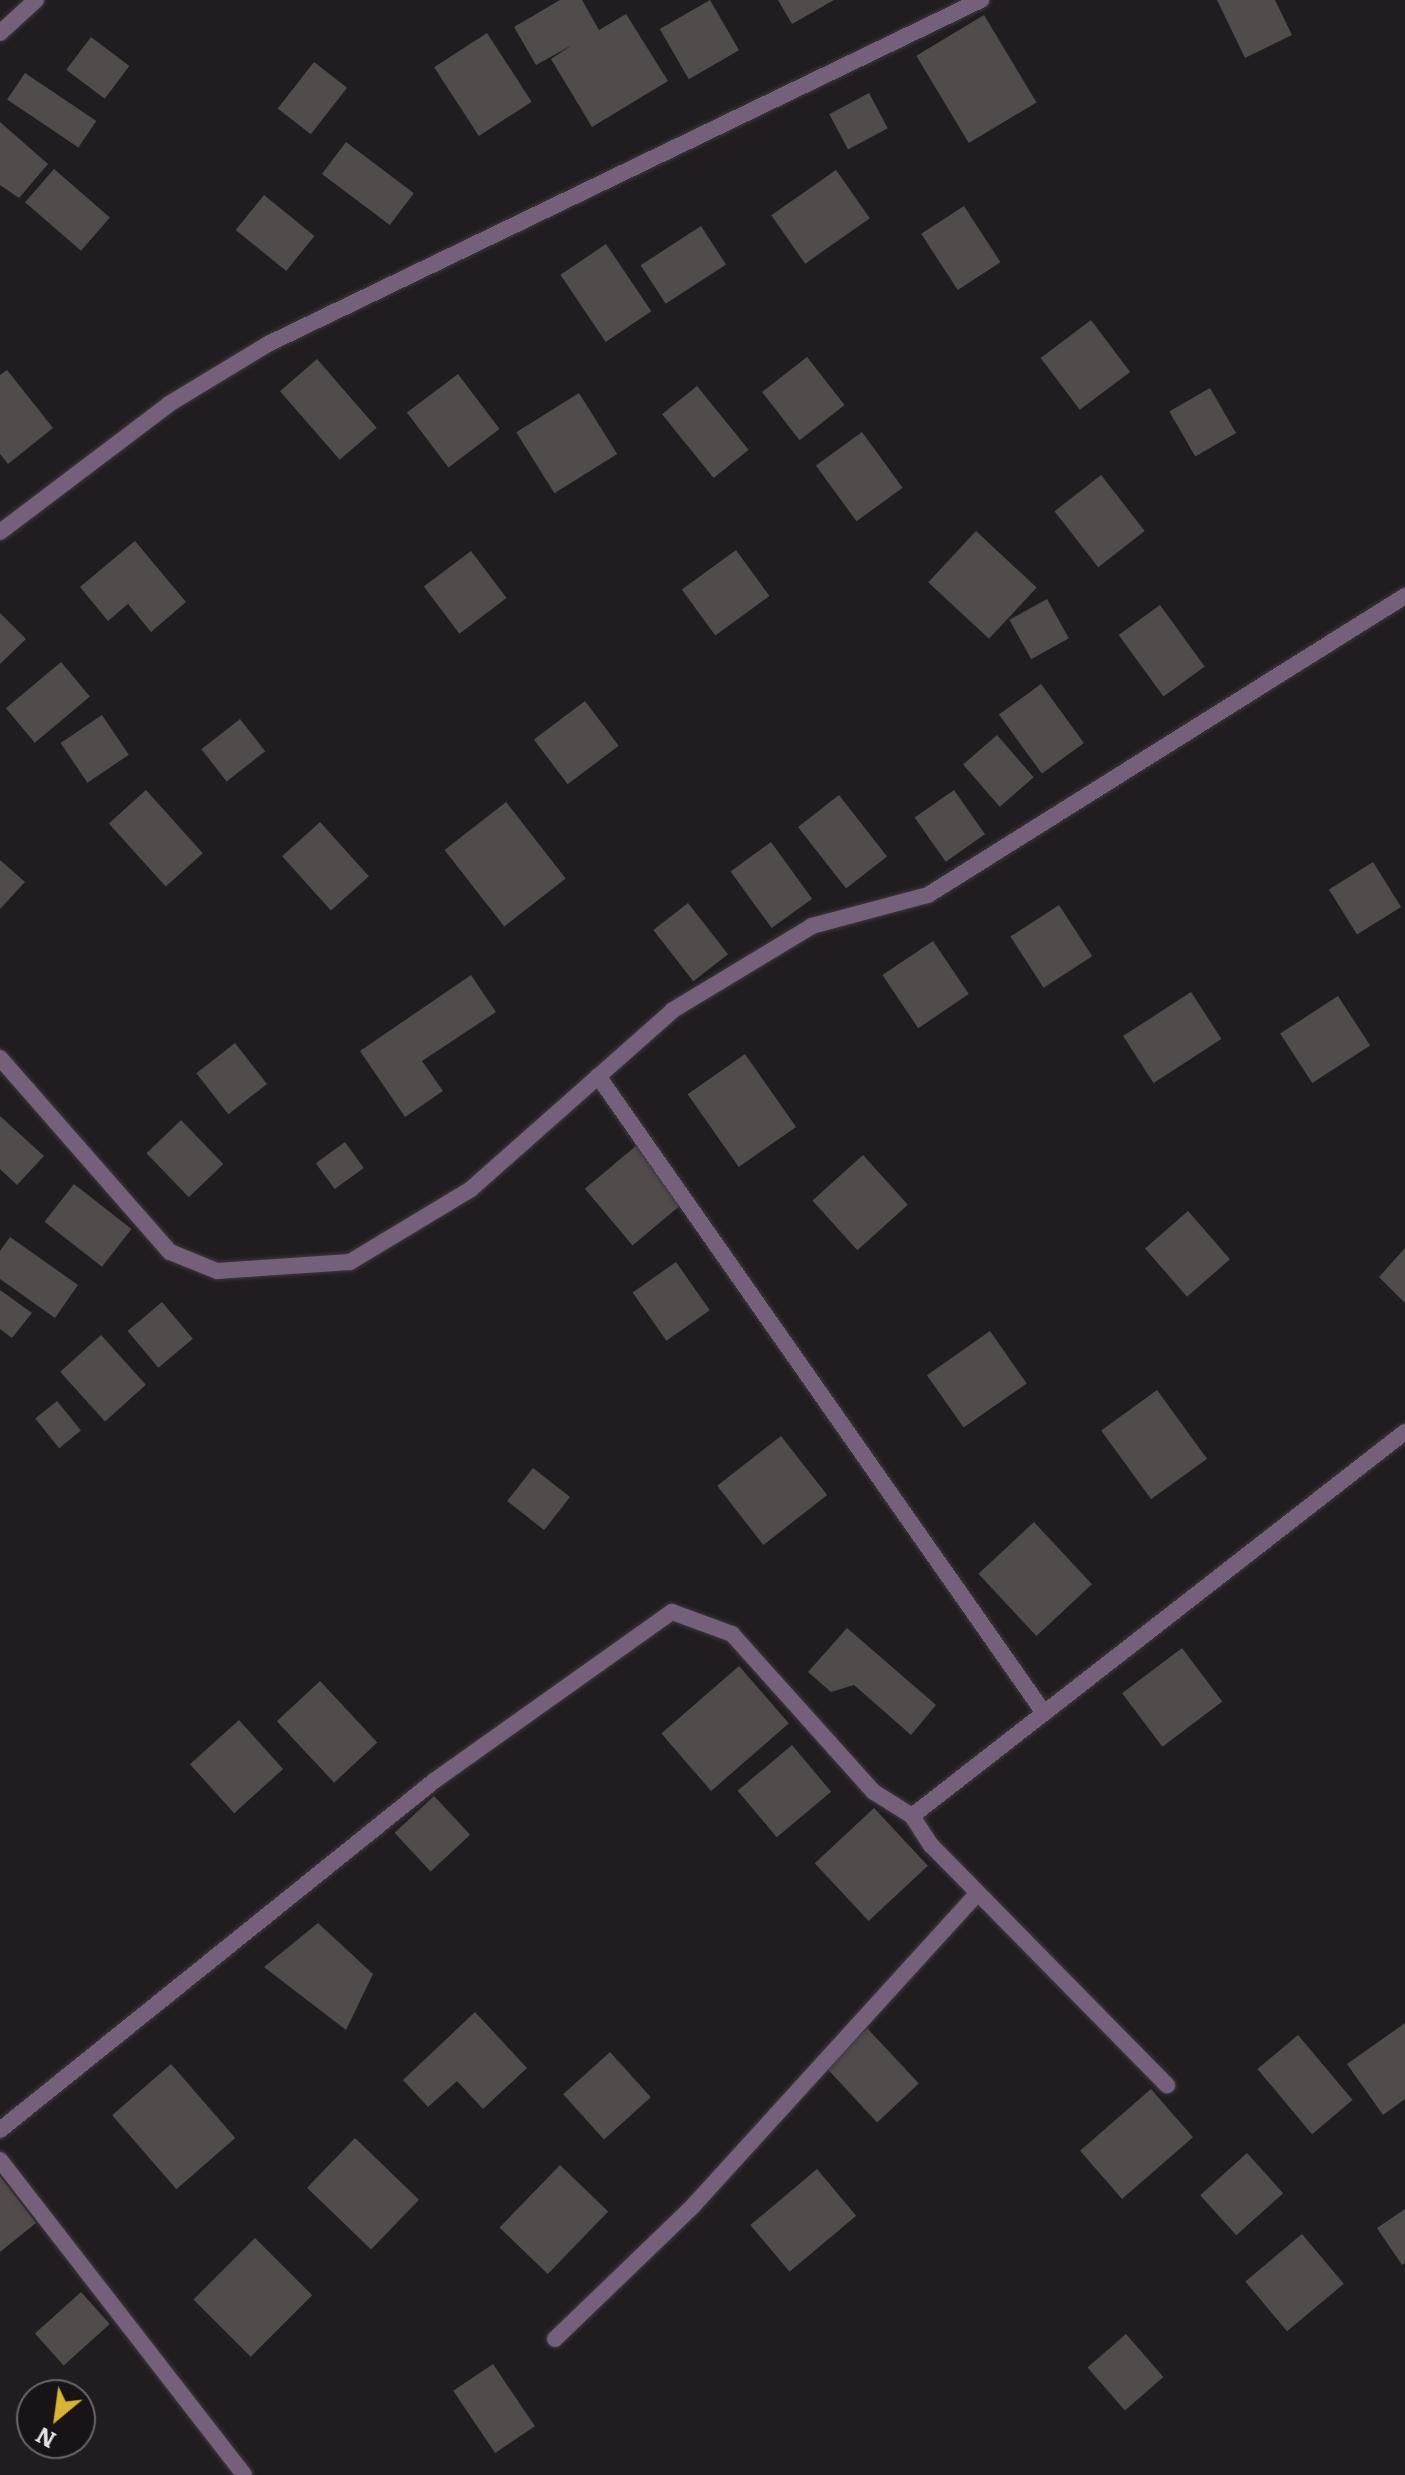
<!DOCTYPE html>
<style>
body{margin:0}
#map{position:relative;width:1405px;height:2475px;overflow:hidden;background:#211c1f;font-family:Literata,serif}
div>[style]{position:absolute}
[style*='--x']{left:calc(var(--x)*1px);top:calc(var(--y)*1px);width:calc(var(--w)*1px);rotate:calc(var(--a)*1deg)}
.building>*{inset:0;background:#514b4c;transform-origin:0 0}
.roads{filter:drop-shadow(0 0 2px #3d383b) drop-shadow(0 0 2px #3d383b)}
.street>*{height:16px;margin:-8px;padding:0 8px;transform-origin:8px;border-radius:8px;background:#74607a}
span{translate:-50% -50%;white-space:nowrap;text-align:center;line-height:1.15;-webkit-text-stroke:6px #171316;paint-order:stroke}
.north{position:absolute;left:16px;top:2379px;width:80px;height:80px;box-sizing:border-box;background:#171316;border:2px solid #6a6668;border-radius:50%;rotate:209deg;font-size:22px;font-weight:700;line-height:32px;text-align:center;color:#e6e2e4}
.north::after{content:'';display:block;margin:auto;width:28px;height:36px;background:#d9b334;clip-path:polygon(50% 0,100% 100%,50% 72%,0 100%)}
</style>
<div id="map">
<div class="building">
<div style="clip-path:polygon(560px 0,582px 0,599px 30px,626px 14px,668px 81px,592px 127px,551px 59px,572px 45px,536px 65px,514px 27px)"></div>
<div style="left:710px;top:0;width:58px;height:58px;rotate:60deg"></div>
<div style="clip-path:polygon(778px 0,834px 0,792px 24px)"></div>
<div style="clip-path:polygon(1217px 0,1275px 0,1292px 35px,1245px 58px)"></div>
<div style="left:984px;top:15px;width:102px;height:79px;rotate:59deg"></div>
<div style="left:487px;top:33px;width:82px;height:63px;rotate:57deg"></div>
<div style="left:91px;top:37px;width:48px;height:41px;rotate:37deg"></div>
<div style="left:314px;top:62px;width:42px;height:59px;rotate:38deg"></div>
<div style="left:25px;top:73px;width:86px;height:32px;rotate:34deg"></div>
<div style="left:869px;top:93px;width:40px;height:45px;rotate:62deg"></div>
<div style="clip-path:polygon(0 122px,48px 164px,19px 198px,0 185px)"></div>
<div style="left:346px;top:142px;width:85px;height:40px;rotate:37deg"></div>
<div style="left:54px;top:169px;width:74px;height:44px;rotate:41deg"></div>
<div style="left:836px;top:170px;width:59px;height:79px;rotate:55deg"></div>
<div style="left:264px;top:195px;width:65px;height:45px;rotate:39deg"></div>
<div style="left:964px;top:206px;width:67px;height:51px;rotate:57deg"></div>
<div style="left:701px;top:226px;width:46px;height:72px;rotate:57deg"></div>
<div style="left:606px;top:244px;width:81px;height:55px;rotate:56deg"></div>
<div style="left:1091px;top:320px;width:65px;height:63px;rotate:53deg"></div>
<div style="left:807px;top:357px;width:61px;height:57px;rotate:52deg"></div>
<div style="left:317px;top:359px;width:91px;height:49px;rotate:49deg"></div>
<div style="clip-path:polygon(7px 370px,53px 428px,8px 464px,0 454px,0 375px)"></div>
<div style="left:458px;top:374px;width:69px;height:64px;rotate:53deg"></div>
<div style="left:697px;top:386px;width:82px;height:45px;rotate:51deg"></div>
<div style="left:1210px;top:388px;width:52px;height:47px;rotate:60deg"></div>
<div style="left:579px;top:393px;width:72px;height:74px;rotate:58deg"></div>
<div style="left:862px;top:432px;width:69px;height:57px;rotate:54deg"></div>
<div style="left:1101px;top:475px;width:71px;height:59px;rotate:52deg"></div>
<div style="left:976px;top:531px;width:83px;height:70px;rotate:43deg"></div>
<div style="clip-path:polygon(135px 541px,186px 602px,151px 632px,128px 604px,108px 621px,80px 587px)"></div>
<div style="left:736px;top:550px;width:57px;height:67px;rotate:54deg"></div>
<div style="left:471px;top:551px;width:59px;height:59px;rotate:53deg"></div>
<div style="left:1047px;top:599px;width:45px;height:43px;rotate:61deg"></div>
<div style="left:1160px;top:605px;width:76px;height:51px;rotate:54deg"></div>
<div style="clip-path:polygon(0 613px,26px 639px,0 664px)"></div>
<div style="left:61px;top:662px;width:45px;height:72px;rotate:50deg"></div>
<div style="left:1041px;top:684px;width:73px;height:52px;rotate:54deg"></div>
<div style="left:585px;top:701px;width:56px;height:64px;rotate:53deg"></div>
<div style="left:102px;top:715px;width:48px;height:50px;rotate:56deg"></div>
<div style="left:240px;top:719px;width:41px;height:49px;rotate:52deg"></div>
<div style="left:997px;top:735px;width:56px;height:45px;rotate:49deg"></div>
<div style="left:146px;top:790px;width:85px;height:50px;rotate:48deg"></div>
<div style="left:954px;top:790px;width:54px;height:48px;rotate:55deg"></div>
<div style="left:839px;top:795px;width:78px;height:52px;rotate:52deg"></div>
<div style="left:506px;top:802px;width:97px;height:78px;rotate:52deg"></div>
<div style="left:320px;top:822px;width:73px;height:51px;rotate:48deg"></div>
<div style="left:771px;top:842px;width:70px;height:50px;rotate:54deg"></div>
<div style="clip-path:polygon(0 860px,25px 882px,0 909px)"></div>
<div style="left:1373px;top:862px;width:53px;height:52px;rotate:58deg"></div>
<div style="left:688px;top:903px;width:65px;height:44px;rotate:52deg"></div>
<div style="left:1059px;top:905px;width:61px;height:58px;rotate:57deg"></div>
<div style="left:933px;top:941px;width:64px;height:61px;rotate:56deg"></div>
<div style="clip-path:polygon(471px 975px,496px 1012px,422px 1061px,443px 1091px,405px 1117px,360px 1051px)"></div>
<div style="left:1191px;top:992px;width:56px;height:81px;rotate:57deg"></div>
<div style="left:1338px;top:996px;width:59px;height:69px;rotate:57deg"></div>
<div style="left:235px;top:1043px;width:52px;height:49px;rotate:52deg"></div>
<div style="left:745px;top:1054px;width:89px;height:70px;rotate:55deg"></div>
<div style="clip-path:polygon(0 1116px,44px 1156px,17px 1185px,0 1169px)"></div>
<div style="left:181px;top:1120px;width:61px;height:48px;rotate:46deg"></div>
<div style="left:345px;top:1142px;width:32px;height:36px;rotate:54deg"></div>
<div style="left:637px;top:1145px;width:74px;height:68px;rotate:50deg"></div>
<div style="left:863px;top:1155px;width:67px;height:68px;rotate:48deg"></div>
<div style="left:74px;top:1184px;width:73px;height:48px;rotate:38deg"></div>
<div style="left:1188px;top:1211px;width:64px;height:57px;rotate:49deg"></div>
<div style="clip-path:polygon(10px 1237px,78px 1285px,55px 1318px,0 1279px,0 1251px)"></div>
<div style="clip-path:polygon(1405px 1248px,1405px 1303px,1379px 1277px)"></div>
<div style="left:676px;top:1262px;width:59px;height:53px;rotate:55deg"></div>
<div style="clip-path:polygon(0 1290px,32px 1313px,12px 1338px,0 1329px)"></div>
<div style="left:162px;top:1302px;width:48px;height:45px;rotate:50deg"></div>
<div style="left:990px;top:1331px;width:64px;height:77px;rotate:55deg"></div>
<div style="left:101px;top:1335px;width:67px;height:55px;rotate:48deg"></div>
<div style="left:1157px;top:1390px;width:85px;height:69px;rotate:54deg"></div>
<div style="left:57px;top:1401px;width:38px;height:28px;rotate:51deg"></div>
<div style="left:781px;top:1436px;width:75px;height:81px;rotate:52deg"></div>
<div style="left:533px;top:1468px;width:47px;height:42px;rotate:38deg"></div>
<div style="left:1034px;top:1522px;width:85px;height:76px;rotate:47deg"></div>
<div style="clip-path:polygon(847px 1628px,936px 1705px,911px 1735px,854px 1685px,831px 1692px,808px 1672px)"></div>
<div style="left:1182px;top:1648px;width:67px;height:75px;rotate:53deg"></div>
<div style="left:739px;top:1666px;width:76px;height:103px;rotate:49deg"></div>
<div style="left:320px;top:1681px;width:84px;height:59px;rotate:47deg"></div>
<div style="left:239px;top:1720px;width:66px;height:66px;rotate:48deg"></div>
<div style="left:792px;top:1745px;width:61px;height:71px;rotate:50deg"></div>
<div style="left:434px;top:1796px;width:53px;height:54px;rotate:47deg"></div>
<div style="left:874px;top:1808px;width:79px;height:81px;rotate:47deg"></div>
<div style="clip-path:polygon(318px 1923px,373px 1974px,346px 2030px,264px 1967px)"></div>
<div style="clip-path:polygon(475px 2012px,527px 2068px,483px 2109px,457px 2081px,428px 2107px,403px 2080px)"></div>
<div style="clip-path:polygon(1405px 2023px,1405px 2099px,1383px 2115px,1347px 2064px)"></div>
<div style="left:867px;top:2028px;width:76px;height:57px;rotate:47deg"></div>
<div style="left:1298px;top:2035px;width:85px;height:53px;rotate:50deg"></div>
<div style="left:610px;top:2052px;width:61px;height:63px;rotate:48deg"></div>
<div style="left:171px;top:2064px;width:98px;height:78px;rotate:49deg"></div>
<div style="left:1151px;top:2089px;width:64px;height:94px;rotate:49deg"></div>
<div style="left:355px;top:2138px;width:89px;height:69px;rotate:44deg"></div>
<div style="left:1247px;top:2153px;width:54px;height:63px;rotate:48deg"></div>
<div style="left:560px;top:2165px;width:67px;height:87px;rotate:44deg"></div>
<div style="left:817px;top:2169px;width:61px;height:87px;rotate:50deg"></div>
<div style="clip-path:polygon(0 2176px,36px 2223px,0 2252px)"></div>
<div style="clip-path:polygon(1405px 2209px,1405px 2263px,1402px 2265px,1377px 2228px)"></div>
<div style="left:1302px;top:2234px;width:65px;height:74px;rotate:50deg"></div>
<div style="left:255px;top:2238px;width:81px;height:87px;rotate:45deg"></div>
<div style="left:81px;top:2292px;width:43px;height:62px;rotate:48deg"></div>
<div style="left:1126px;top:2334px;width:57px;height:51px;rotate:49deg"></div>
<div style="left:493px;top:2364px;width:75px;height:48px;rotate:56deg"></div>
</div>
<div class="roads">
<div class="street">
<div style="--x:0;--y:33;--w:49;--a:-42.5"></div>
<div style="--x:0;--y:532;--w:212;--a:-37.1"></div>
<div style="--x:169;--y:404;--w:116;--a:-31.2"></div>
<div style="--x:268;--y:344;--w:792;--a:-25.76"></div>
<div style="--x:0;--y:1058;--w:258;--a:48.8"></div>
<div style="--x:170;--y:1252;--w:51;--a:22"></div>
<div style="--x:217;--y:1271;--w:133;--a:-3.9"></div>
<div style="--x:350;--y:1262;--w:141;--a:-31.1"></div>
<div style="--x:471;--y:1189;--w:270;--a:-41.5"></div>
<div style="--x:673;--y:1010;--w:162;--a:-31.1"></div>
<div style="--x:812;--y:926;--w:120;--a:-15"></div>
<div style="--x:928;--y:895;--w:563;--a:-32.08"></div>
<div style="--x:598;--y:1076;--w:778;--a:55"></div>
<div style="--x:912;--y:1816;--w:35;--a:57"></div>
<div style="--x:931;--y:1845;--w:337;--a:45.5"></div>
<div style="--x:0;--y:2130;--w:557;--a:-38.8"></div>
<div style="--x:434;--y:1781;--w:292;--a:-35.4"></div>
<div style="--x:672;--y:1612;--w:64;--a:20.1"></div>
<div style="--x:732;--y:1634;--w:212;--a:48.1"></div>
<div style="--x:874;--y:1792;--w:45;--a:32.3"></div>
<div style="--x:912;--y:1816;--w:625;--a:-37.92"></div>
<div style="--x:0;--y:2160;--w:398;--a:52.2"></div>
<div style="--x:555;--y:2339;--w:192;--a:-43.9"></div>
<div style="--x:693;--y:2206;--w:423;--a:-47.7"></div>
</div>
</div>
<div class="north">N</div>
</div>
